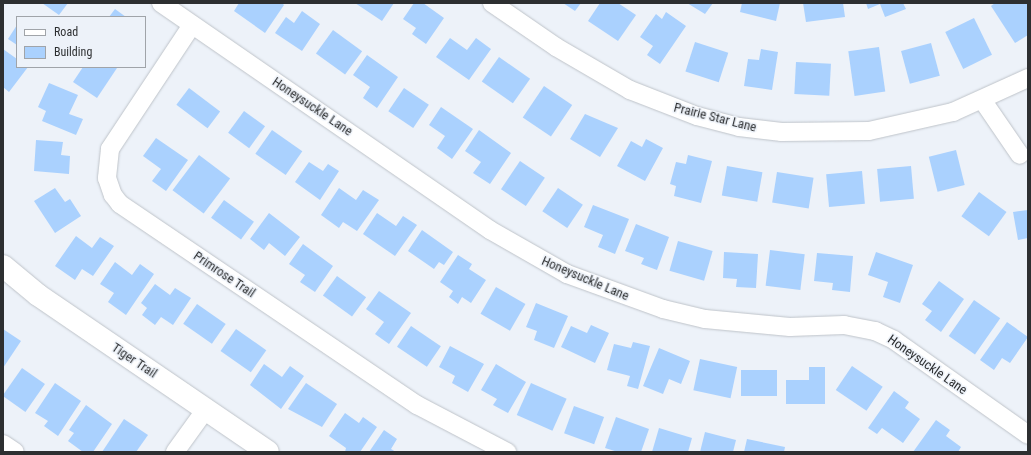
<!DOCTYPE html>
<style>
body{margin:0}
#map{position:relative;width:1031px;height:455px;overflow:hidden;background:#edf2f9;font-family:"Roboto Condensed",sans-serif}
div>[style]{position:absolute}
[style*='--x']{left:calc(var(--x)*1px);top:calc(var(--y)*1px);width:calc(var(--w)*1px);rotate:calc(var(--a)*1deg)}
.building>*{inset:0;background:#aad1fe;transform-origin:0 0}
.roads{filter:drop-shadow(0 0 1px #bec3c9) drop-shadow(0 0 1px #bec3c9)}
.minor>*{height:18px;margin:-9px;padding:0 9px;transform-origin:9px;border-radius:9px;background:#fff}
.tertiary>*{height:22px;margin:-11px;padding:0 11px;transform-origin:11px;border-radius:11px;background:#fff}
span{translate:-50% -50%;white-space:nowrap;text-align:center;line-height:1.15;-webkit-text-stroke:3px #edf2f9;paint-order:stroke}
.street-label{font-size:13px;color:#2d2f31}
.frame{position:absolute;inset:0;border:4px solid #2d2f31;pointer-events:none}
.legend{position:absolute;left:16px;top:16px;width:130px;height:52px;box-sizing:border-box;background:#edf2f9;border:1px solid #a0a4a9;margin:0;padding:5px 7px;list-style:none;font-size:12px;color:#2d2f31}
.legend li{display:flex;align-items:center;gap:8px;height:20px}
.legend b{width:20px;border:1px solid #a0a4a9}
</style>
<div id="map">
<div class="building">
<div style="clip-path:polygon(42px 3px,68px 3px,59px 15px)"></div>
<div style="clip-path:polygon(239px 3px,282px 3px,284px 5px,265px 33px,234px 11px)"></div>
<div style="clip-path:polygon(355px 3px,394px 3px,382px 21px)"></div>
<div style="clip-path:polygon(414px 3px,423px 3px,444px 18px,426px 44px,412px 34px,416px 28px,403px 19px)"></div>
<div style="clip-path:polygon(563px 3px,581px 3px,575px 11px)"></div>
<div style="clip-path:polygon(600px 3px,618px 3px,636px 15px,618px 41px,588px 21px)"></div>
<div style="clip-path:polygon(687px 3px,713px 3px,705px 14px)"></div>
<div style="clip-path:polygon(742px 3px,780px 3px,776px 21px,740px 12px)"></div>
<div style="clip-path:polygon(803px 3px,843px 3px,845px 17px,806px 22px)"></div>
<div style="clip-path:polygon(866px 3px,903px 3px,906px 9px,885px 17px,880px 4px,868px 9px)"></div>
<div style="clip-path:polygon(995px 3px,1027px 3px,1028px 35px,1015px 43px,991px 6px)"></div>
<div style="clip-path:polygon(115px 9px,126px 17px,109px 17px)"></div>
<div style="clip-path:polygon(302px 11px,320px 24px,302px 51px,275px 33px,286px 17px,294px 23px)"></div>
<div style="clip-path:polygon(666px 12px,686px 26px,660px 64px,647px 55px,653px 46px,640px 37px,656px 14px,662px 19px)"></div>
<div style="left:974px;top:18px;width:41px;height:32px;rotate:64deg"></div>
<div style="clip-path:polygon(17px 25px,17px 45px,8px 39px)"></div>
<div style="left:333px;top:30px;width:36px;height:29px;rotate:36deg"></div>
<div style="clip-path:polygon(450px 38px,467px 50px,476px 38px,491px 49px,469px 80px,436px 57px)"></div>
<div style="left:695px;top:42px;width:35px;height:31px;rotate:18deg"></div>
<div style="left:931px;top:43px;width:34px;height:31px;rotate:75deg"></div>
<div style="left:879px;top:47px;width:45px;height:31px;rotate:82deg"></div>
<div style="clip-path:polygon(3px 49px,17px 59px,17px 67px,28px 67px,9px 92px,3px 87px)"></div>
<div style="clip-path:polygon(761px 49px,778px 52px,772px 90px,744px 86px,748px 59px,759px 60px)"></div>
<div style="clip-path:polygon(367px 55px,398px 77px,377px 108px,363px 98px,370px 87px,353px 75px)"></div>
<div style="left:499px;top:57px;width:38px;height:30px;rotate:35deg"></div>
<div style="left:796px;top:62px;width:35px;height:32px;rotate:3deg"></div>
<div style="clip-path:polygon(83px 67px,117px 68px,97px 98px,73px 82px)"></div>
<div style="clip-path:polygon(49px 83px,78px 95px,69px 114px,83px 119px,76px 135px,42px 121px,46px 111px,38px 107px)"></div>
<div style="left:544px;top:86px;width:34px;height:38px;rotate:34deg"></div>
<div style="left:189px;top:88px;width:39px;height:21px;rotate:37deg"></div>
<div style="left:404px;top:88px;width:30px;height:28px;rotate:34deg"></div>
<div style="clip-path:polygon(441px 107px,473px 129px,452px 159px,437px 148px,445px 136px,429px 125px)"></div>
<div style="left:244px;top:111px;width:26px;height:27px;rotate:36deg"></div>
<div style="clip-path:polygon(585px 114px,618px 128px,600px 157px,570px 139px)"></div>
<div style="left:272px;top:130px;width:37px;height:29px;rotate:35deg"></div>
<div style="clip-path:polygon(479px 130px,511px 153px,490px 184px,473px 173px,481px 162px,465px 151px)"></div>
<div style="clip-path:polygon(156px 138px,188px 160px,166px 191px,152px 181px,161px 169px,143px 156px)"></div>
<div style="clip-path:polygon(646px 139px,663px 148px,645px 181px,617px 166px,631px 141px,642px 147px)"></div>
<div style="clip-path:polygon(36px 140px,63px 142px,61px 155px,70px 156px,69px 174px,34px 171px)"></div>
<div style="left:956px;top:150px;width:36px;height:28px;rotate:76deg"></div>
<div style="left:199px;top:155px;width:39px;height:44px;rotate:37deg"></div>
<div style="clip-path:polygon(688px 155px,712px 161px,701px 203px,674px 196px,676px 186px,670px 184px,676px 162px,686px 164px)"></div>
<div style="left:520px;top:161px;width:30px;height:34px;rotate:34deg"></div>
<div style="clip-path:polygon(309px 162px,323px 171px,328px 164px,339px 171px,320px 200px,295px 182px)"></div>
<div style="left:727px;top:166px;width:36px;height:30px;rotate:10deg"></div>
<div style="left:911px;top:166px;width:33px;height:34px;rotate:85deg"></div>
<div style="left:862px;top:171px;width:33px;height:36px;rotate:85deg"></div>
<div style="left:777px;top:172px;width:37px;height:31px;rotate:9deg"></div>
<div style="clip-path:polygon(55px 188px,65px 202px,70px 199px,81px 216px,55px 233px,34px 201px)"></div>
<div style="clip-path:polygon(339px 188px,356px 200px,363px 190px,379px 200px,357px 231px,343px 222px,339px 228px,321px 215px)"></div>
<div style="left:558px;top:188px;width:30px;height:28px;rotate:34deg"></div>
<div style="left:979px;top:192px;width:34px;height:30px;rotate:36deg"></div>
<div style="left:224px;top:200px;width:37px;height:22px;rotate:36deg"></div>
<div style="clip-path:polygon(593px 205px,629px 219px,615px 254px,598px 247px,603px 235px,584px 227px)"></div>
<div style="clip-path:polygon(1028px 210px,1028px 238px,1018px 240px,1013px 212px)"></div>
<div style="clip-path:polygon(269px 213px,300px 237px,285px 256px,269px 243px,264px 250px,250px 239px)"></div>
<div style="clip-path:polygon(377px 213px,396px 226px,403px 216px,417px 225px,395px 256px,363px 234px)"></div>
<div style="clip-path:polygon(636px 224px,669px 237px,657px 270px,641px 264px,644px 258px,625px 251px)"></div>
<div style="clip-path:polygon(422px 230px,453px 252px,444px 265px,439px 262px,434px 269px,408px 251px)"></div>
<div style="clip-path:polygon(76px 236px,92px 248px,100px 237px,114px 246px,93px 276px,82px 269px,75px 280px,55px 266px)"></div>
<div style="left:678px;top:241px;width:36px;height:31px;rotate:16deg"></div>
<div style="clip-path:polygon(303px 244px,333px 266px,315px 292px,300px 282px,305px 275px,289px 264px)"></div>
<div style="left:770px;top:250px;width:35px;height:36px;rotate:7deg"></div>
<div style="clip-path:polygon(724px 252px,758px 254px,756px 288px,736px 287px,737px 279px,723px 278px)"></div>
<div style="clip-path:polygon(876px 252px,913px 265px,900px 303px,883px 297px,888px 282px,868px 275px)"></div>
<div style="clip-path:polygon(817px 253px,853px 256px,850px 292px,832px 290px,833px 283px,814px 281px)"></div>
<div style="clip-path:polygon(458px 255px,472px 264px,469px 269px,486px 280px,471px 303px,462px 297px,458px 304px,449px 297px,453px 291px,440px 282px)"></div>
<div style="clip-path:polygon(115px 262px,132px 275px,140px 264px,154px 274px,126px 315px,108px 302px,114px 293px,100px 284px)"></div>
<div style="left:337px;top:276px;width:36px;height:24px;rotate:36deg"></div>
<div style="clip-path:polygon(939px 281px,964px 299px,941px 332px,925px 320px,932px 311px,922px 304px)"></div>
<div style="clip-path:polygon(155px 284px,170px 295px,175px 288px,191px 298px,173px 325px,161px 317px,155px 325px,142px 315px,147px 308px,141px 303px)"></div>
<div style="left:496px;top:287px;width:34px;height:31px;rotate:30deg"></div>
<div style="clip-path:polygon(379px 291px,411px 313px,389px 344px,375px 334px,384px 322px,366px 309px)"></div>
<div style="left:974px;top:300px;width:32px;height:44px;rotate:35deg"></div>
<div style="clip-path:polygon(536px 303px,568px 316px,554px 348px,534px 340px,537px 331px,526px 327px)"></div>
<div style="left:197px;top:304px;width:35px;height:24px;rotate:35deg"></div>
<div style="clip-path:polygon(1007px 322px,1028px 337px,1010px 363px,1002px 358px,994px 370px,980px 360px)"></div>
<div style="clip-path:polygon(591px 325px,609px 333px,595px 363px,561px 347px,571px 326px,587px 333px)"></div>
<div style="left:411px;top:326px;width:36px;height:25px;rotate:34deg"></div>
<div style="clip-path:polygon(3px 329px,21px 341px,3px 368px)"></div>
<div style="left:236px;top:329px;width:37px;height:27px;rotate:35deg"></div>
<div style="clip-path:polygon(633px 342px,650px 346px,638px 389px,627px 386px,630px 376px,607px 370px,614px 344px,631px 348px)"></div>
<div style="clip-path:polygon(450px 346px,484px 364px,468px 392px,452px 383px,455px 376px,439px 367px)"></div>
<div style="clip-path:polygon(659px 348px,690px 361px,681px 384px,669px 379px,663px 394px,643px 386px)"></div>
<div style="left:700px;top:359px;width:38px;height:32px;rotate:12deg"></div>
<div style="clip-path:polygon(264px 364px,282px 377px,290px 366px,304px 376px,281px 409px,250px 385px)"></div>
<div style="clip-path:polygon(496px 364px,526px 382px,508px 413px,493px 405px,497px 399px,481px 390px)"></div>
<div style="left:852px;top:366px;width:37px;height:29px;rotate:34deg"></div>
<div style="clip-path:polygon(809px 367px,825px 367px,825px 404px,786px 404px,786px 380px,809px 380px)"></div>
<div style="left:22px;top:368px;width:28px;height:34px;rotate:35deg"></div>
<div style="left:741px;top:370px;width:36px;height:26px"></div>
<div style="clip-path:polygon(55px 383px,81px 401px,58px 436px,44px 426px,48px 421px,35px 413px)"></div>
<div style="clip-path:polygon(306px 383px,337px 404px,322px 427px,288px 409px)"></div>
<div style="left:531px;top:383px;width:39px;height:35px;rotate:24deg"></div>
<div style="clip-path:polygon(894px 391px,909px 402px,905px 408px,920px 419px,903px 443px,882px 428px,877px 434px,868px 428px)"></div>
<div style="clip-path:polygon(86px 405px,112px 424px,93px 452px,83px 452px,68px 441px,74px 433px,69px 430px)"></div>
<div style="left:574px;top:406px;width:32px;height:29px;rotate:20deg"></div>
<div style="clip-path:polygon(345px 413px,359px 423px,363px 417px,377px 427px,360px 452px,345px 452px,346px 448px,329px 436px)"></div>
<div style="clip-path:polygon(616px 417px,649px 429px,641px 452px,618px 452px,605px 448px)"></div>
<div style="clip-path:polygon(124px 419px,148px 435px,136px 452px,102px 452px)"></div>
<div style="clip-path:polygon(936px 420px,950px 430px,946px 436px,961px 447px,958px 452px,913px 452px)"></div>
<div style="clip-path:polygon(659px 428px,692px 438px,688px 452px,652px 452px)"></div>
<div style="clip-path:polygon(384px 430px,397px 439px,391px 449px,396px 452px,369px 452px)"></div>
<div style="clip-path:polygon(705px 432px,736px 440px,733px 452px,700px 452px)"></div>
<div style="clip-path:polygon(747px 439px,785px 447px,784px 452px,744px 452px)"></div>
</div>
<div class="roads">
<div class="minor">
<div style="--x:161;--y:3;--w:400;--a:34.6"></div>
<div style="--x:490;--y:230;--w:89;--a:29.7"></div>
<div style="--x:567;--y:274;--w:102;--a:20"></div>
<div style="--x:663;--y:309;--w:43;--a:13.4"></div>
<div style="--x:705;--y:319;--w:85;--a:5.4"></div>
<div style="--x:790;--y:327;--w:54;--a:-2.1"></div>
<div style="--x:844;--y:325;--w:32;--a:11"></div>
<div style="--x:875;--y:331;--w:21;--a:25"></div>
<div style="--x:894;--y:340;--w:164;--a:35.3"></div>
<div style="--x:492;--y:3;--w:78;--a:34.5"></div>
<div style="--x:556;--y:47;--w:86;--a:30.2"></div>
<div style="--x:630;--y:90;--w:72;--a:21.2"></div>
<div style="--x:697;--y:116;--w:43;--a:14.7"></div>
<div style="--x:739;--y:127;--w:43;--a:6.6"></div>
<div style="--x:782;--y:132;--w:87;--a:-0.7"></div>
<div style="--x:869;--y:131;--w:86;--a:-12.7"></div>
<div style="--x:953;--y:112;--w:82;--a:-24.4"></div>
<div style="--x:192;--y:25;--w:149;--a:123.5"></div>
<div style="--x:110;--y:149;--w:29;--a:96"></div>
<div style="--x:107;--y:178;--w:18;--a:71"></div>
<div style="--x:113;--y:195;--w:11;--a:52"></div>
<div style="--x:120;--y:204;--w:359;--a:34.1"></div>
<div style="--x:417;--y:405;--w:102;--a:27.6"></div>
<div style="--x:983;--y:101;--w:65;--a:55.6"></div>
<div style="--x:3;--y:444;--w:14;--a:34"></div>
<div style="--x:175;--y:452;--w:53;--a:-54.2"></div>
</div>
<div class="tertiary">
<div style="--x:3;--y:266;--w:45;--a:39.6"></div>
<div style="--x:38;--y:295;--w:278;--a:34.3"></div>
</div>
</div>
<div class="street-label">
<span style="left:312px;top:107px;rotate:34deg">Honeysuckle Lane</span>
<span style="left:715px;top:118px;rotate:14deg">Prairie Star Lane</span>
<span style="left:224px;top:275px;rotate:34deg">Primrose Trail</span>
<span style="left:585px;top:279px;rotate:23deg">Honeysuckle Lane</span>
<span style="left:134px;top:361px;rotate:34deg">Tiger Trail</span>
<span style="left:927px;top:365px;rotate:35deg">Honeysuckle Lane</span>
</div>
<div class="frame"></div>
<ul class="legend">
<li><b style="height:5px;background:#fff"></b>Road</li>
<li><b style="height:11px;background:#aad1fe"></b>Building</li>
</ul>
</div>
